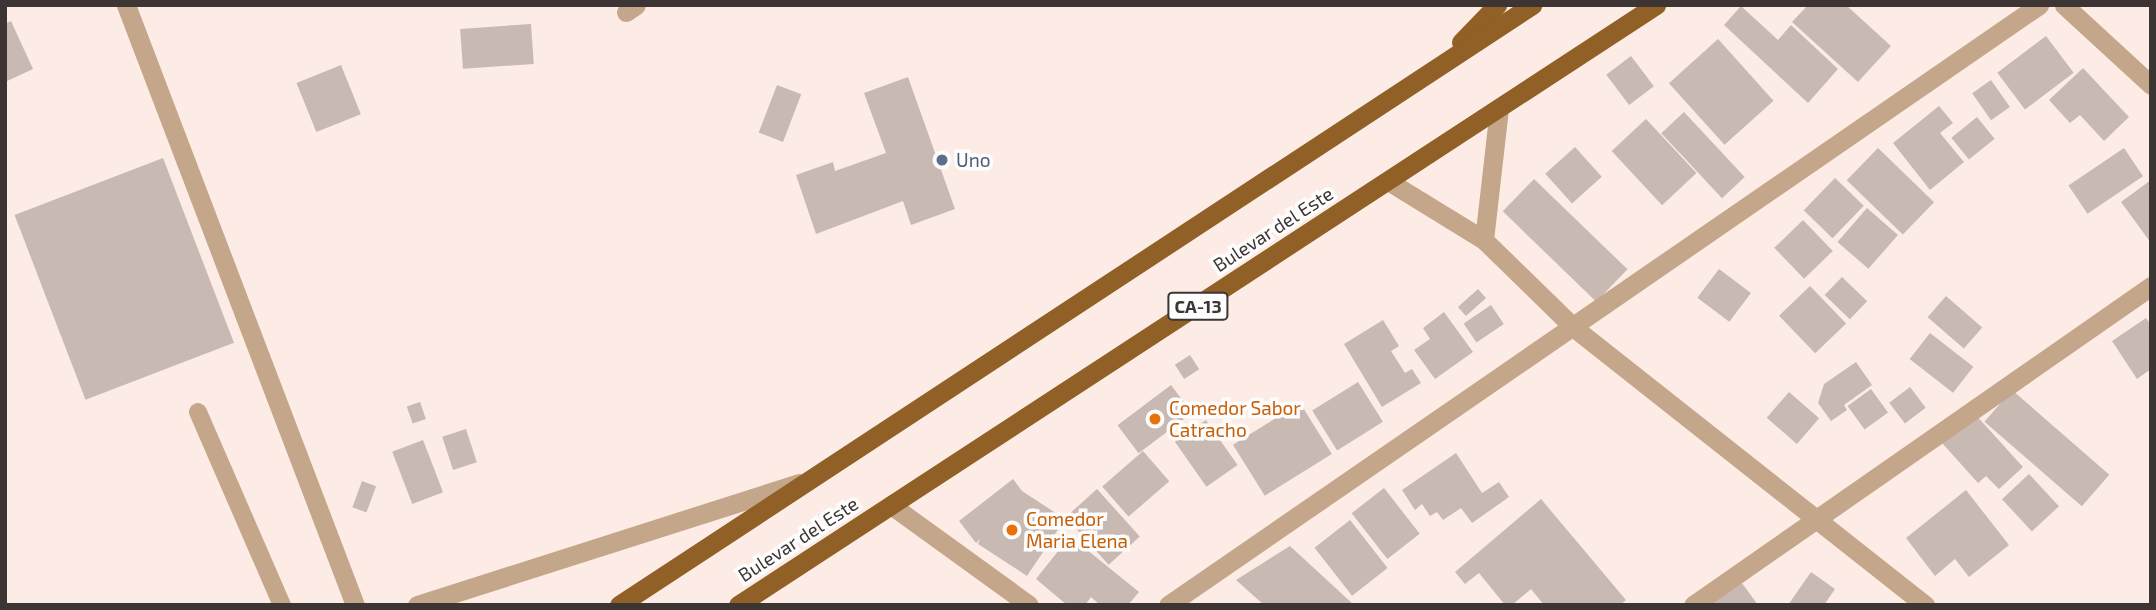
<!DOCTYPE html>
<style>
body{margin:0}
#map{position:relative;width:2156px;height:610px;overflow:hidden;background:#fdece5;font-family:"Exo 2",sans-serif}
div>[style]{position:absolute}
[style*='--x']{left:calc(var(--x)*1px);top:calc(var(--y)*1px);width:calc(var(--w)*1px);rotate:calc(var(--a)*1deg)}
.building>*{inset:0;background:#c9b9b3;transform-origin:0 0}
.service>*{height:18px;margin:-9px;padding:0 9px;transform-origin:9px;border-radius:9px;background:#c4a78a}
.minor>*{height:19px;margin:-9.5px;padding:0 9.5px;transform-origin:9.5px;border-radius:9.5px;background:#c4a78a}
.trunk>*{height:19px;margin:-9.5px;padding:0 9.5px;transform-origin:9.5px;border-radius:9.5px;background:#906026}
.dots>*{width:19px;height:19px;translate:-50% -50%;box-sizing:border-box;border:4px solid #fdfdfd;border-radius:50%}
span{translate:-50% -50%;white-space:nowrap;text-align:center;line-height:1.15;-webkit-text-stroke:7px #fdfdfd;paint-order:stroke}
.shield-label span{padding:2px 5px;background:#fdfdfd;border:2px solid;border-radius:5px;-webkit-text-stroke-width:0}
.shield-label{font-size:18px;color:#3c3533;font-weight:700}
.service-label{font-size:19px;color:#4e5e75}
.left{translate:0 -50%;text-align:left}
.street-label{font-size:19px;color:#3c3533}
.food-label{font-size:19px;color:#c56008}
.frame{position:absolute;inset:0;border:7px solid #3c3533;pointer-events:none}
</style>
<div id="map">
<div class="building">
<div style="clip-path:polygon(1808px 5px,1846px 5px,1891px 46px,1858px 82px,1792px 22px)"></div>
<div style="clip-path:polygon(1741px 6px,1778px 40px,1791px 25px,1838px 69px,1808px 103px,1724px 25px)"></div>
<div style="clip-path:polygon(11px 21px,33px 69px,5px 82px,5px 24px)"></div>
<div style="left:531px;top:24px;width:40px;height:71px;rotate:86deg"></div>
<div style="left:2046px;top:36px;width:46px;height:61px;rotate:53deg"></div>
<div style="left:1718px;top:39px;width:83px;height:66px;rotate:48deg"></div>
<div style="left:1631px;top:56px;width:38px;height:31px;rotate:53deg"></div>
<div style="left:341px;top:65px;width:53px;height:48px;rotate:68deg"></div>
<div style="clip-path:polygon(2083px 68px,2129px 117px,2104px 141px,2080px 115px,2070px 123px,2049px 100px)"></div>
<div style="clip-path:polygon(908px 77px,955px 209px,911px 225px,903px 201px,816px 234px,796px 175px,833px 162px,835px 171px,886px 153px,864px 93px)"></div>
<div style="left:1991px;top:80px;width:33px;height:23px;rotate:55deg"></div>
<div style="left:777px;top:85px;width:26px;height:51px;rotate:21deg"></div>
<div style="clip-path:polygon(1939px 106px,1953px 123px,1940px 133px,1964px 162px,1930px 190px,1893px 143px)"></div>
<div style="left:1684px;top:112px;width:89px;height:31px;rotate:47deg"></div>
<div style="left:1977px;top:117px;width:28px;height:33px;rotate:51deg"></div>
<div style="left:1646px;top:119px;width:74px;height:47px;rotate:47deg"></div>
<div style="left:1575px;top:147px;width:40px;height:40px;rotate:48deg"></div>
<div style="left:1878px;top:148px;width:78px;height:45px;rotate:44deg"></div>
<div style="left:2124px;top:148px;width:34px;height:67px;rotate:56deg"></div>
<div style="left:163px;top:158px;width:198px;height:159px;rotate:69deg"></div>
<div style="left:1835px;top:178px;width:40px;height:45px;rotate:44deg"></div>
<div style="left:1534px;top:179px;width:130px;height:45px;rotate:44deg"></div>
<div style="clip-path:polygon(2151px 180px,2151px 243px,2121px 202px)"></div>
<div style="left:1867px;top:208px;width:41px;height:45px;rotate:41deg"></div>
<div style="left:1803px;top:220px;width:43px;height:40px;rotate:46deg"></div>
<div style="left:1719px;top:269px;width:40px;height:36px;rotate:37deg"></div>
<div style="left:1842px;top:277px;width:35px;height:25px;rotate:44deg"></div>
<div style="left:1810px;top:286px;width:52px;height:43px;rotate:46deg"></div>
<div style="left:1478px;top:289px;width:12px;height:27px;rotate:48deg"></div>
<div style="left:1946px;top:296px;width:48px;height:28px;rotate:41deg"></div>
<div style="left:1491px;top:305px;width:23px;height:33px;rotate:56deg"></div>
<div style="clip-path:polygon(1444px 312px,1473px 352px,1435px 379px,1414px 350px,1430px 339px,1423px 328px)"></div>
<div style="clip-path:polygon(2146px 318px,2151px 325px,2151px 369px,2137px 379px,2112px 341px)"></div>
<div style="clip-path:polygon(1383px 320px,1399px 346px,1391px 351px,1405px 373px,1412px 369px,1421px 383px,1382px 407px,1344px 344px)"></div>
<div style="left:1930px;top:333px;width:55px;height:33px;rotate:38deg"></div>
<div style="left:1190px;top:355px;width:17px;height:18px;rotate:57deg"></div>
<div style="clip-path:polygon(1856px 362px,1872px 385px,1844px 405px,1847px 410px,1831px 421px,1818px 403px,1824px 384px)"></div>
<div style="left:1358px;top:382px;width:47px;height:54px;rotate:58deg"></div>
<div style="left:1171px;top:385px;width:35px;height:67px;rotate:53deg"></div>
<div style="left:1910px;top:387px;width:26px;height:26px;rotate:53deg"></div>
<div style="left:1871px;top:389px;width:29px;height:29px;rotate:54deg"></div>
<div style="left:2012px;top:390px;width:129px;height:42px;rotate:41deg"></div>
<div style="left:1789px;top:392px;width:40px;height:34px;rotate:41deg"></div>
<div style="left:420px;top:402px;width:18px;height:14px;rotate:71deg"></div>
<div style="left:1300px;top:403px;width:60px;height:79px;rotate:58deg"></div>
<div style="clip-path:polygon(1974px 413px,2023px 467px,1999px 489px,1986px 476px,1978px 483px,1942px 443px)"></div>
<div style="left:1206px;top:420px;width:55px;height:38px;rotate:55deg"></div>
<div style="left:466px;top:429px;width:35px;height:25px;rotate:72deg"></div>
<div style="left:423px;top:440px;width:56px;height:33px;rotate:69deg"></div>
<div style="left:1143px;top:451px;width:40px;height:54px;rotate:49deg"></div>
<div style="clip-path:polygon(1456px 453px,1482px 493px,1499px 482px,1509px 497px,1472px 523px,1461px 508px,1443px 520px,1437px 512px,1430px 516px,1422px 504px,1415px 510px,1402px 490px)"></div>
<div style="left:2029px;top:474px;width:44px;height:37px;rotate:47deg"></div>
<div style="clip-path:polygon(1013px 479px,1022px 491px,1065px 519px,1027px 576px,978px 544px,980px 539px,976px 543px,959px 521px)"></div>
<div style="left:362px;top:481px;width:15px;height:28px;rotate:20deg"></div>
<div style="left:1384px;top:488px;width:58px;height:41px;rotate:52deg"></div>
<div style="left:1097px;top:489px;width:64px;height:42px;rotate:48deg"></div>
<div style="clip-path:polygon(1966px 490px,2009px 545px,1969px 577px,1955px 559px,1935px 576px,1906px 538px)"></div>
<div style="clip-path:polygon(1541px 499px,1626px 600px,1620px 605px,1544px 605px,1531px 589px,1512px 605px,1505px 605px,1479px 573px,1465px 584px,1455px 572px)"></div>
<div style="left:1350px;top:520px;width:61px;height:45px;rotate:52deg"></div>
<div style="clip-path:polygon(1070px 536px,1139px 592px,1128px 605px,1100px 605px,1091px 597px,1085px 605px,1067px 605px,1036px 579px)"></div>
<div style="clip-path:polygon(1290px 546px,1354px 605px,1264px 605px,1236px 580px)"></div>
<div style="clip-path:polygon(1811px 572px,1835px 589px,1824px 605px,1788px 605px)"></div>
<div style="clip-path:polygon(1739px 579px,1758px 605px,1706px 605px)"></div>
</div>
<div class="service">
<div style="--x:198;--y:412;--w:210;--a:66.5"></div>
</div>
<div class="minor">
<div style="--x:126;--y:5;--w:642;--a:69.11"></div>
<div style="--x:2064;--y:5;--w:118;--a:42.6"></div>
<div style="--x:626;--y:12;--w:12;--a:-35"></div>
<div style="--x:1388;--y:181;--w:113;--a:31.6"></div>
<div style="--x:1484;--y:240;--w:124;--a:44.3"></div>
<div style="--x:1573;--y:327;--w:449;--a:38.3"></div>
<div style="--x:1484;--y:240;--w:133;--a:-83.5"></div>
<div style="--x:891;--y:505;--w:170;--a:35.9"></div>
<div style="--x:417;--y:605;--w:401;--a:-17.7"></div>
<div style="--x:1168;--y:605;--w:1058;--a:-34.56"></div>
<div style="--x:1693;--y:605;--w:558;--a:-34.86"></div>
</div>
<div class="trunk">
<div style="--x:1461;--y:42;--w:52;--a:-45.8"></div>
<div style="--x:619;--y:605;--w:1093;--a:-33.31"></div>
<div style="--x:738;--y:605;--w:1097;--a:-33.17"></div>
</div>
<div class="dots">
<div style="left:942px;top:160px;background:#5c6f8a"></div>
<div style="left:1155px;top:419px;background:#e8710a"></div>
<div style="left:1012px;top:530px;background:#e8710a"></div>
</div>
<div class="shield-label">
<span style="left:1198px;top:306px">CA-13</span>
</div>
<div class="service-label">
<span class="left" style="left:956px;top:160px">Uno</span>
</div>
<div class="street-label">
<span style="left:1273px;top:229px;rotate:-33deg">Bulevar del Este</span>
<span style="left:798px;top:539px;rotate:-33deg">Bulevar del Este</span>
</div>
<div class="food-label">
<span class="left" style="left:1169px;top:419px">Comedor Sabor<br>Catracho</span>
<span class="left" style="left:1026px;top:530px">Comedor<br>Maria Elena</span>
</div>
<div class="frame"></div>
</div>
